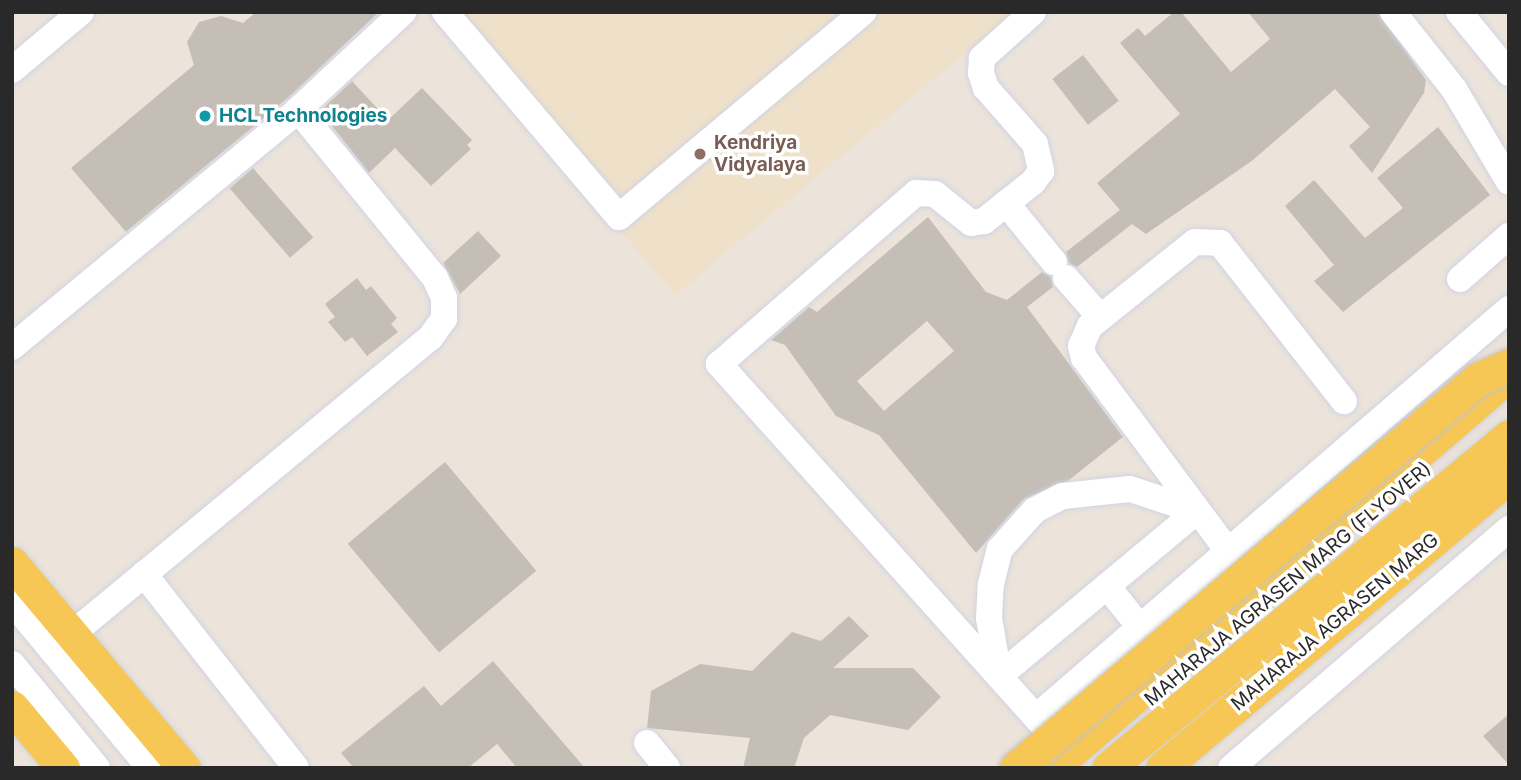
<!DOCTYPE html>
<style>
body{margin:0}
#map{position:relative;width:1521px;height:780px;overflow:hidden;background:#ece3da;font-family:Inter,sans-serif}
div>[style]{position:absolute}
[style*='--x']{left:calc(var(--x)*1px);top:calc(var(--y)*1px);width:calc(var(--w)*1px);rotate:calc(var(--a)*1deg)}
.education>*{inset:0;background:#efe0c9}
.building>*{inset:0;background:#c4beb6;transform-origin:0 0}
.roads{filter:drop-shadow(0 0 2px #cfd4e3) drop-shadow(0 0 2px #cfd4e3)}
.minor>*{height:26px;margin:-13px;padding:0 13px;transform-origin:13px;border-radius:13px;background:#fff}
.major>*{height:33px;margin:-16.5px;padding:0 16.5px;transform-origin:16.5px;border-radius:16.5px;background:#f7c755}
.bridges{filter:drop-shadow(0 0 2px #c3c3c3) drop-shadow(0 0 2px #c3c3c3)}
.major-bridge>*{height:33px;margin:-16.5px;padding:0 16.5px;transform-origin:16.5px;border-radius:16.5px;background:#f7c755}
.dots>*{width:19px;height:19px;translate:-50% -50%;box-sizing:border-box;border:4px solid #fff;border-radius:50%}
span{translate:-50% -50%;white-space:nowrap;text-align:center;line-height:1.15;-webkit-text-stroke:7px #fff;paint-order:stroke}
.culture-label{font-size:19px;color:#0d838f;font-weight:700}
.left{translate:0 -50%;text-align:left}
.education-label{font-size:19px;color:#785e54;font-weight:700}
.street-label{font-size:19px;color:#292929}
.frame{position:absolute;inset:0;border:14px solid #292929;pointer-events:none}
</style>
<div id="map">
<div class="education">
<div style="clip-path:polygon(437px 12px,1014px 12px,675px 295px)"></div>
</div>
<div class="building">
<div style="clip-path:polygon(256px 12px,378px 13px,288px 98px,126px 232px,71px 168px,194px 65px,187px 42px,199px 22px,221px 16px,243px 23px)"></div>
<div style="clip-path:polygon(1174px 12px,1181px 12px,1231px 72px,1270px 39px,1248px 12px,1378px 12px,1426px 80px,1424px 93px,1372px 173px,1349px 146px,1370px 127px,1335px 89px,1253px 160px,1146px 234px,1132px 224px,1077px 267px,1069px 263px,1066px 252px,1120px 210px,1097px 183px,1180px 114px,1120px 43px,1138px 28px,1145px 36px)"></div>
<div style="left:1083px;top:55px;width:58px;height:39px;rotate:52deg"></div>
<div style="clip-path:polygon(352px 81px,388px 120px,422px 88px,472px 140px,467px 145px,471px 149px,431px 186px,395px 148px,369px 173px,320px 111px)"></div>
<div style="clip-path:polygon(1438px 127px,1490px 195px,1343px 312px,1314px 281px,1334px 265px,1285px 206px,1314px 180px,1365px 238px,1403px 208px,1377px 178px)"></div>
<div style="left:253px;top:168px;width:92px;height:31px;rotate:49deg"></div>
<div style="clip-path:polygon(evenodd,928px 217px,986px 292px,1007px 300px,1042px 272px,1051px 277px,1053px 287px,1027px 307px,1123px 437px,1069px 480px,1024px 499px,976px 553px,879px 435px,836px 416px,785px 345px,771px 340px,809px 307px,817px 312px,928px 217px,927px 321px,954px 351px,884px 411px,857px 381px,927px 321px)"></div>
<div style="clip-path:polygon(478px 231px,501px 256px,460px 294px,443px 263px)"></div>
<div style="clip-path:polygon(357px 278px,366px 290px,371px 286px,397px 318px,391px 324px,398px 332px,367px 356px,352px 337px,345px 342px,328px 322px,335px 317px,325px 304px)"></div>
<div style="left:445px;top:462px;width:142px;height:127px;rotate:50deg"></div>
<div style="clip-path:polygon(849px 616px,869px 636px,833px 668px,913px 668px,941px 697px,908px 730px,830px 715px,804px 738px,794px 768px,743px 768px,750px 738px,647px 728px,651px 691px,700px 664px,752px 671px,792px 632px,821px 641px)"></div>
<div style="clip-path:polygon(493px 661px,585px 768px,517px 768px,497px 744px,468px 768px,354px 768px,341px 753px,424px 686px,441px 706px)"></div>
<div style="clip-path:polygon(1509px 714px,1509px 765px,1483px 736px)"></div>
</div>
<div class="roads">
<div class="minor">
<div style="--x:445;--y:12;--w:269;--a:49.7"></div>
<div style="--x:619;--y:217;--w:319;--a:-40"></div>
<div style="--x:1033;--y:12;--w:69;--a:138"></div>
<div style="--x:982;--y:58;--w:15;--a:94"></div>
<div style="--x:981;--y:73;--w:16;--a:72"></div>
<div style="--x:986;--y:88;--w:74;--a:48.8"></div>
<div style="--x:1035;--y:144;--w:28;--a:77"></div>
<div style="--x:1041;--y:171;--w:14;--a:126"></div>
<div style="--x:1033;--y:182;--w:63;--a:141.5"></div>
<div style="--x:984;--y:221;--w:13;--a:171"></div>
<div style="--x:971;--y:223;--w:46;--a:-141.1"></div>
<div style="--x:935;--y:194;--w:19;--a:-177"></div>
<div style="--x:916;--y:193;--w:261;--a:139"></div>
<div style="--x:719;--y:364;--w:520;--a:48.12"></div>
<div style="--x:1393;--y:12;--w:98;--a:51.6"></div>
<div style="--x:1454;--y:89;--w:108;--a:59.4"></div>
<div style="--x:1459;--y:12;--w:79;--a:50.7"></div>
<div style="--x:12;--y:70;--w:90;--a:-40"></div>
<div style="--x:1006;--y:203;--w:76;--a:50.9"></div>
<div style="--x:1066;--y:278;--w:52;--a:48.9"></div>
<div style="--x:1460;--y:279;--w:65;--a:-41.3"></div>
<div style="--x:12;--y:347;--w:371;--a:-39.6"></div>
<div style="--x:298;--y:110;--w:144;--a:-43"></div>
<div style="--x:1228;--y:551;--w:241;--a:-126.7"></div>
<div style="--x:1084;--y:358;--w:12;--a:-104"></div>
<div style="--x:1081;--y:346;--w:22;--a:-66"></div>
<div style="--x:1090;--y:326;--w:134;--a:-38.7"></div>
<div style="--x:1195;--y:242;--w:25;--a:2"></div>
<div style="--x:1220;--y:243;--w:201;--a:51.9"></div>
<div style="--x:144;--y:574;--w:246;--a:51.9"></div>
<div style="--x:1107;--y:586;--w:53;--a:51.2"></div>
<div style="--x:12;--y:602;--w:216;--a:50.3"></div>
<div style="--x:72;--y:634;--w:465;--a:-39.6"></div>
<div style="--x:430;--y:338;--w:24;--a:-54"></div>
<div style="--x:444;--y:319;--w:21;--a:-90"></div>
<div style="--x:444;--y:298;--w:22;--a:-114"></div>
<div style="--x:435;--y:278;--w:217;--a:-129.2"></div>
<div style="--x:12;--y:664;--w:134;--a:50.7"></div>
<div style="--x:999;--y:676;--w:59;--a:-99.8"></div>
<div style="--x:989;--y:618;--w:34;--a:-87"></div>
<div style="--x:991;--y:584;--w:36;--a:-76"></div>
<div style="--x:1000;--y:549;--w:52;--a:-48.1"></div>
<div style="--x:1035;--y:510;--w:31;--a:-27"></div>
<div style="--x:1063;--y:496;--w:67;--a:-6"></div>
<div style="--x:1130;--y:489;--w:71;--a:18.2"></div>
<div style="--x:999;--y:676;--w:258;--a:-39.8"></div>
<div style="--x:1036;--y:717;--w:625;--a:-40.78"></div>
<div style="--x:647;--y:743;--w:32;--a:51"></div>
<div style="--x:1231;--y:768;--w:367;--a:-40.7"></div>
</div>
<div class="major">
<div style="--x:12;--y:563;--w:268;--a:50"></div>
<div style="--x:12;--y:707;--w:80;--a:50.1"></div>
<div style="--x:1052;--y:768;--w:603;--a:-40.69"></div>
<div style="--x:1108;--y:768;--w:521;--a:-39.62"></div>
<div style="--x:1162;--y:768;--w:453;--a:-40"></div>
</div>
</div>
<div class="bridges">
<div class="major-bridge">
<div style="--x:1016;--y:768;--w:604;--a:-40.1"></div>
<div style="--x:1478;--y:379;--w:34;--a:-24"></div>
</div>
</div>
<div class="dots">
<div style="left:205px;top:116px;background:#0f9aa8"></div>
<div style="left:700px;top:154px;background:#8d6e63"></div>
</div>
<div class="culture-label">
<span class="left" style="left:219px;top:116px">HCL Technologies</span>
</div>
<div class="education-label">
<span class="left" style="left:714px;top:154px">Kendriya<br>Vidyalaya</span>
</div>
<div class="street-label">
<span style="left:1288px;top:584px;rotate:-40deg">MAHARAJA AGRASEN MARG (FLYOVER)</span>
<span style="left:1335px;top:622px;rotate:-40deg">MAHARAJA AGRASEN MARG</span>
</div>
<div class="frame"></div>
</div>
